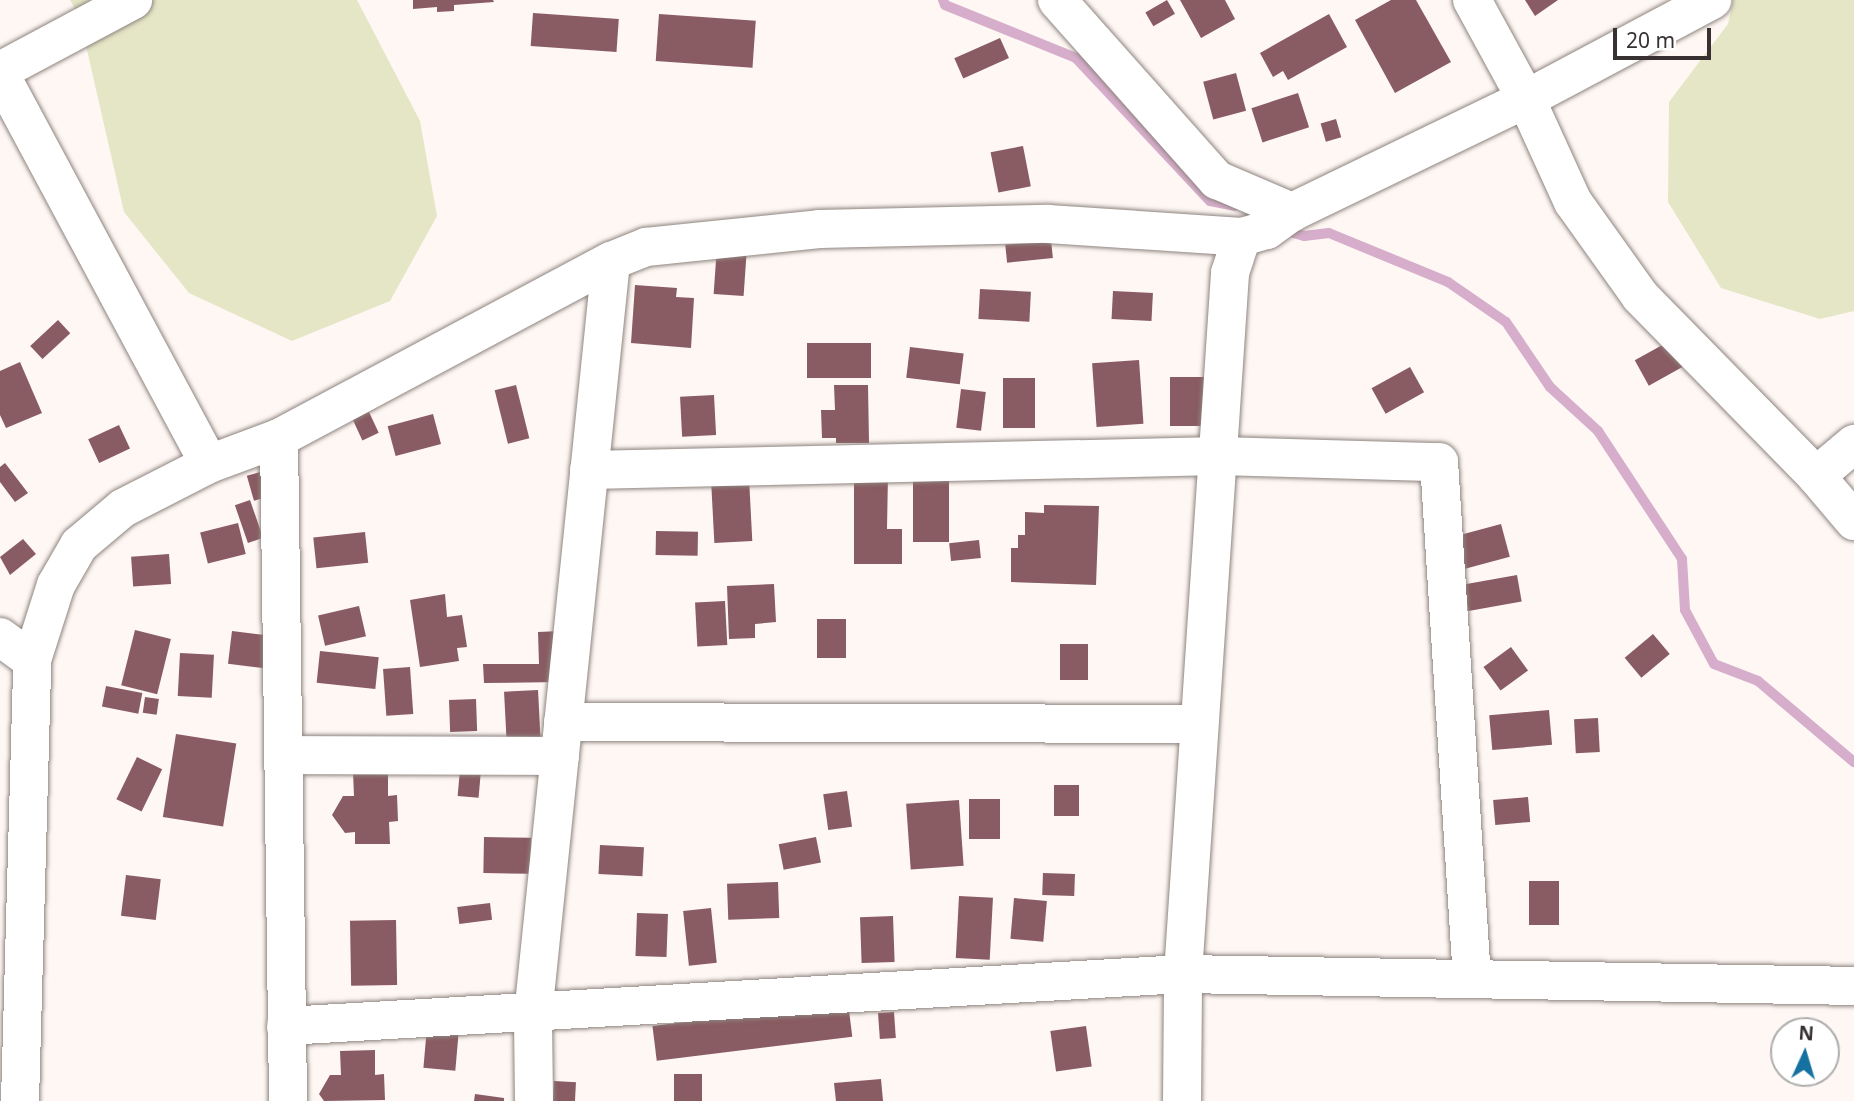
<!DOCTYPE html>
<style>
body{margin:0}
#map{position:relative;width:1854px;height:1101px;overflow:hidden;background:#fef7f4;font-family:"Noto Sans",sans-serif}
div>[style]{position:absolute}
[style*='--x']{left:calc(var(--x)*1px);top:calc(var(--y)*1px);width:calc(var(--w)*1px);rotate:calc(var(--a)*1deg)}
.green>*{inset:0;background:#e5e6c6}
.stream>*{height:10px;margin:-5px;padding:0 5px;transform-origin:5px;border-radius:5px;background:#d6adcb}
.building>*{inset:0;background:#895b62;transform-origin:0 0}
.roads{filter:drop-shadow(0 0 2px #8e847f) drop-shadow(0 0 2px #8e847f)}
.minor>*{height:38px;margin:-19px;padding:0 19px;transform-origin:19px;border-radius:19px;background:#fff}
span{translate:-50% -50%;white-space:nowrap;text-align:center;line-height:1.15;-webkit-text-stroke:7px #fff;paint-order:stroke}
.north{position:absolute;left:1770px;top:1017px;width:70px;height:70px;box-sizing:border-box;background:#fff;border:2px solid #afadad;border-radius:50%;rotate:4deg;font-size:19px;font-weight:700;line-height:28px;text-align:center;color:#373231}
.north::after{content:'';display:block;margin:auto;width:24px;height:32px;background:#1571a0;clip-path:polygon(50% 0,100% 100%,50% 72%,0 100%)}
.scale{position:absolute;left:1613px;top:28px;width:98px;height:32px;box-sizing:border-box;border:4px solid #373231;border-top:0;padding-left:9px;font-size:21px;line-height:24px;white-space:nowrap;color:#373231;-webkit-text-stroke:5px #fff;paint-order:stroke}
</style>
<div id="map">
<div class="green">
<div style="clip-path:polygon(70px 0,357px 0,420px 121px,437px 216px,390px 301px,292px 341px,189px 293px,124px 212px,79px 15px)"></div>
<div style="clip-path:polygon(1733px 0,1854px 0,1854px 311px,1820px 319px,1721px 288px,1668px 202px,1669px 102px,1728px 24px)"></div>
</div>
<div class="stream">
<div style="--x:943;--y:0;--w:5;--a:68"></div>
<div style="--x:945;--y:5;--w:141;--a:22"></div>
<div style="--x:1076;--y:58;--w:196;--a:46.9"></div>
<div style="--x:1210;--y:201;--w:25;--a:11"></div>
<div style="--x:1282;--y:230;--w:23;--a:15"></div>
<div style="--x:1304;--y:236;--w:25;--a:-7"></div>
<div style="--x:1329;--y:233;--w:129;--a:22.4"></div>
<div style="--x:1448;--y:282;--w:70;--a:34.6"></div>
<div style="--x:1506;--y:322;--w:78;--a:55.9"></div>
<div style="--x:1550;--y:387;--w:65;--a:42.5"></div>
<div style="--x:1598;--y:431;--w:153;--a:56.7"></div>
<div style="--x:1682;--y:559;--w:51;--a:86.6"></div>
<div style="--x:1685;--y:610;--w:61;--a:61.8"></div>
<div style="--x:1714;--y:664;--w:47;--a:21.1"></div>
<div style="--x:1758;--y:681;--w:126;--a:40.2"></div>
</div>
<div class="building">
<div style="clip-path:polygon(413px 0,493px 0,494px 2px,454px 5px,454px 11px,437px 12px,437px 7px,413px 9px)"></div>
<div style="left:1167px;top:0;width:16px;height:25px;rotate:60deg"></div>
<div style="clip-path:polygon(1180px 0,1225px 0,1235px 19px,1201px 38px)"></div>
<div style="clip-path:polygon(1391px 0,1416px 0,1451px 62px,1395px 93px,1355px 20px)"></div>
<div style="clip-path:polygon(1525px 0,1558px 0,1535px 16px)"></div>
<div style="left:533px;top:13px;width:86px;height:33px;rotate:4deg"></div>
<div style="left:659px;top:14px;width:97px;height:47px;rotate:4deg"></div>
<div style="clip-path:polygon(1329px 14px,1347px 47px,1288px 80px,1283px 71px,1273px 77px,1260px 53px)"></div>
<div style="left:1000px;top:38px;width:22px;height:50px;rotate:66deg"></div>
<div style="left:1236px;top:73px;width:39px;height:34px;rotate:75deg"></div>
<div style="left:1298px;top:93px;width:36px;height:49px;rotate:72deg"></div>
<div style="left:1336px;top:119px;width:19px;height:16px;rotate:74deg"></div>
<div style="left:1023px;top:146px;width:41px;height:33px;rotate:79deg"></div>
<div style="left:1051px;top:240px;width:18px;height:46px;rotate:84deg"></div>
<div style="left:717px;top:246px;width:30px;height:48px;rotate:4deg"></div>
<div style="clip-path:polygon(635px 285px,677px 288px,676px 297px,694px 298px,691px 348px,631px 343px)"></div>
<div style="left:980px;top:289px;width:51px;height:30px;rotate:3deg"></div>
<div style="left:1113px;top:291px;width:40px;height:28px;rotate:3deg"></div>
<div style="left:58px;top:320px;width:18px;height:38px;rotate:47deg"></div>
<div style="left:1675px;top:338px;width:29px;height:46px;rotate:61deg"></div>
<div style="left:871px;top:343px;width:35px;height:64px;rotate:90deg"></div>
<div style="left:910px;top:347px;width:54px;height:31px;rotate:7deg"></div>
<div style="left:1139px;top:360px;width:64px;height:47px;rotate:86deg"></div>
<div style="clip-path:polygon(20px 362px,42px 413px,6px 428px,0 415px,0 371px)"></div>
<div style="left:1410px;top:367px;width:29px;height:44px;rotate:61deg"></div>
<div style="left:1170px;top:377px;width:36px;height:49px"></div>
<div style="left:1003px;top:378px;width:32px;height:50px"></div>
<div style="left:516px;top:385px;width:55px;height:22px;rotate:76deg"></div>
<div style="clip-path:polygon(834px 385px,868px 385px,869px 443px,836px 443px,836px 438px,822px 438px,821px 410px,835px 410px)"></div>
<div style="left:961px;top:389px;width:25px;height:39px;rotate:7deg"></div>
<div style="left:714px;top:395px;width:40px;height:34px;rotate:87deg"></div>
<div style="left:369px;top:412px;width:23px;height:18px;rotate:65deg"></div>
<div style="left:433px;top:414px;width:31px;height:47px;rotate:75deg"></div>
<div style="left:119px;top:425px;width:26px;height:34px;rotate:65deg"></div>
<div style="clip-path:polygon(5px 463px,28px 493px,15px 502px,0 482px,0 467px)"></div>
<div style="left:913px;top:467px;width:36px;height:75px"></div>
<div style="left:267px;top:470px;width:26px;height:21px;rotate:74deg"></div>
<div style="clip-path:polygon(854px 474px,888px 475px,887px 529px,902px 529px,902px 564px,854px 564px)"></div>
<div style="left:749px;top:478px;width:63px;height:38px;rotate:87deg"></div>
<div style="left:250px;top:500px;width:40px;height:16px;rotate:71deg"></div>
<div style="clip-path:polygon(1044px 505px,1099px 506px,1096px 585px,1011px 582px,1011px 548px,1018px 548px,1018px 535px,1025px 535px,1025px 512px,1044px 513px)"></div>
<div style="left:238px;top:523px;width:32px;height:39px;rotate:76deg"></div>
<div style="left:1501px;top:524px;width:34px;height:52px;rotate:75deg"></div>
<div style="left:656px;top:531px;width:42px;height:24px;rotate:1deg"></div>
<div style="left:365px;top:532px;width:31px;height:52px;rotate:84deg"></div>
<div style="clip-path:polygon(23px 539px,36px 554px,10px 575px,0 557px)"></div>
<div style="left:979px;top:540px;width:18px;height:30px;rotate:84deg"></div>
<div style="left:169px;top:554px;width:30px;height:38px;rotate:86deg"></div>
<div style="left:1517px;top:575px;width:27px;height:54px;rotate:80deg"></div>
<div style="clip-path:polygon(774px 584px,776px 622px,755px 624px,755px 638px,729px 639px,727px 586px)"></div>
<div style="clip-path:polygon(445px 594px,447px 617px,462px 615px,467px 647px,457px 648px,459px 661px,420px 667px,410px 600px)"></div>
<div style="left:725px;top:601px;width:44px;height:30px;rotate:87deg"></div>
<div style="left:359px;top:606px;width:31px;height:42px;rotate:77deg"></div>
<div style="left:817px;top:619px;width:29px;height:39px"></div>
<div style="left:135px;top:630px;width:37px;height:57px;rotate:14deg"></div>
<div style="left:232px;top:631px;width:46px;height:33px;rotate:7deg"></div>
<div style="clip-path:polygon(560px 631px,561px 682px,484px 683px,483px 664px,539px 664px,538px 632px)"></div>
<div style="left:1653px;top:634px;width:26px;height:37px;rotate:50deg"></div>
<div style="left:1060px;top:644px;width:28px;height:36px"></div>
<div style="left:1511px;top:647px;width:29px;height:34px;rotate:54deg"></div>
<div style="left:320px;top:651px;width:59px;height:32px;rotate:6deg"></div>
<div style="left:180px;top:653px;width:34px;height:43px;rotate:3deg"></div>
<div style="left:410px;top:667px;width:47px;height:27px;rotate:86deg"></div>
<div style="left:106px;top:686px;width:37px;height:21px;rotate:11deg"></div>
<div style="left:538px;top:690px;width:50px;height:34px;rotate:87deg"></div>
<div style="left:145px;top:697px;width:14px;height:16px;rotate:8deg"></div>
<div style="left:476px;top:699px;width:32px;height:27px;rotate:88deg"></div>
<div style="left:1549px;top:710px;width:35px;height:60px;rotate:85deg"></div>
<div style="left:1598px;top:718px;width:34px;height:24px;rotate:87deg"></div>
<div style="left:176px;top:734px;width:61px;height:84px;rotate:9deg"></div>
<div style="left:137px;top:757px;width:28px;height:47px;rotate:26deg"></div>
<div style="left:460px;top:769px;width:21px;height:27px;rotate:5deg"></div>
<div style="clip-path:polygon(388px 771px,388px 796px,397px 795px,398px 821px,389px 822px,390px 844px,355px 844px,355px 832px,345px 833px,332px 815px,343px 796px,354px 796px,353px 772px)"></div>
<div style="left:1054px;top:785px;width:25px;height:31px"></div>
<div style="left:847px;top:791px;width:36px;height:24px;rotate:82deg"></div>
<div style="left:1528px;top:797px;width:25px;height:35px;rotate:85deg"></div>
<div style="left:969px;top:799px;width:31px;height:40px"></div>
<div style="left:959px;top:800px;width:66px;height:53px;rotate:86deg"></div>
<div style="left:484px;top:837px;width:47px;height:36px;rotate:1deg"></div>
<div style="left:816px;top:837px;width:26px;height:38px;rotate:79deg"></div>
<div style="left:600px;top:845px;width:44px;height:29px;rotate:3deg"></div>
<div style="left:1043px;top:873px;width:32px;height:22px;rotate:2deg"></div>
<div style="left:126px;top:875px;width:35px;height:41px;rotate:7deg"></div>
<div style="left:1529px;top:881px;width:30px;height:44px"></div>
<div style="left:778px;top:882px;width:36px;height:51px;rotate:88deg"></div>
<div style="left:959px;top:896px;width:34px;height:62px;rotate:3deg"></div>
<div style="left:1014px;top:898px;width:33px;height:41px;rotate:5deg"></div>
<div style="left:490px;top:903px;width:17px;height:33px;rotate:83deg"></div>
<div style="left:711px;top:908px;width:55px;height:28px;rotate:84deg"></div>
<div style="left:637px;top:913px;width:31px;height:43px;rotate:2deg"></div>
<div style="left:893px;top:916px;width:46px;height:33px;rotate:88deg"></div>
<div style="left:396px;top:920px;width:65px;height:46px;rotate:89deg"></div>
<div style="left:848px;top:1002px;width:35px;height:197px;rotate:83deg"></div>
<div style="left:894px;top:1012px;width:26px;height:16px;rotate:86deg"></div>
<div style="left:1086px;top:1026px;width:41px;height:36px;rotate:82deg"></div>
<div style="left:427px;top:1027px;width:32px;height:41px;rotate:5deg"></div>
<div style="clip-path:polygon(375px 1050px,375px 1075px,384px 1074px,385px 1100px,324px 1101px,319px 1094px,330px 1075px,341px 1075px,340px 1051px)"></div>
<div style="left:674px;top:1074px;width:28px;height:27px"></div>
<div style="clip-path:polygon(881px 1079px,883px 1101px,836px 1101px,834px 1083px)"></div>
<div style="left:554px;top:1081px;width:22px;height:20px;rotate:3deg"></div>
<div style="clip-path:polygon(475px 1094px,504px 1098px,504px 1101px,474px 1101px)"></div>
</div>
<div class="roads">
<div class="minor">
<div style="--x:1057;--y:0;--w:241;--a:48.4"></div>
<div style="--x:1217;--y:180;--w:82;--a:23.1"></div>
<div style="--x:1472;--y:0;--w:113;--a:61.4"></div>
<div style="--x:1526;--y:99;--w:113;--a:65.5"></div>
<div style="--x:1573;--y:202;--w:115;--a:54.5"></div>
<div style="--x:1640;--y:296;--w:252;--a:45.6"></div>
<div style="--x:1816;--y:476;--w:59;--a:49.8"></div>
<div style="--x:0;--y:71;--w:151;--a:-28.1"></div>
<div style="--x:0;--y:74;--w:442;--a:61.8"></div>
<div style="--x:279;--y:438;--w:663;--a:89.22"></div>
<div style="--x:589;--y:470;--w:630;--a:-1.27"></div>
<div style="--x:1219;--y:456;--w:220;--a:1.6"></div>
<div style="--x:1439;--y:462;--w:518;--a:86.35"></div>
<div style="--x:1816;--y:476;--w:50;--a:-40.1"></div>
<div style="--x:0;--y:637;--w:39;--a:36"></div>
<div style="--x:563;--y:722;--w:636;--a:0.18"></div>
<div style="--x:283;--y:755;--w:277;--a:0.2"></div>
<div style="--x:286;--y:1026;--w:899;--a:-3.32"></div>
<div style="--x:1183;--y:974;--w:671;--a:1.02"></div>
<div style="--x:20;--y:1101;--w:441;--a:-88.4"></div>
<div style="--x:32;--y:660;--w:79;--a:-72.3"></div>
<div style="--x:56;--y:585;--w:46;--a:-60.1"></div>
<div style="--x:79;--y:545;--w:57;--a:-40.1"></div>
<div style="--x:123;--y:508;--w:97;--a:-27.1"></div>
<div style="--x:209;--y:464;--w:75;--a:-20.4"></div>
<div style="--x:279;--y:438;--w:376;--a:-28.1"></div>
<div style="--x:611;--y:261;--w:38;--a:-22"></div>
<div style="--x:646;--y:247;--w:174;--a:-5.9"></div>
<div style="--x:819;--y:229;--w:229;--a:-1.3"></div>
<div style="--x:1048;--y:224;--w:194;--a:3.8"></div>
<div style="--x:534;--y:1101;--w:86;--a:-90.7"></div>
<div style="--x:533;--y:1015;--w:758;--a:-84.09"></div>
<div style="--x:1182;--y:1101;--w:127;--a:-89.5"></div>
<div style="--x:1183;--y:974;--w:703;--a:-86.16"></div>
<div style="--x:1230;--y:273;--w:38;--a:-72"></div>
<div style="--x:1242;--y:237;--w:26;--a:-16"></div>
<div style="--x:1267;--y:230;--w:31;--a:-36"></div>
<div style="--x:1292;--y:212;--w:260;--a:-25.8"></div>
<div style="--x:1526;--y:99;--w:211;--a:-28"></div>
</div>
</div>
<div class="north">N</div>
<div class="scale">20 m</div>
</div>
